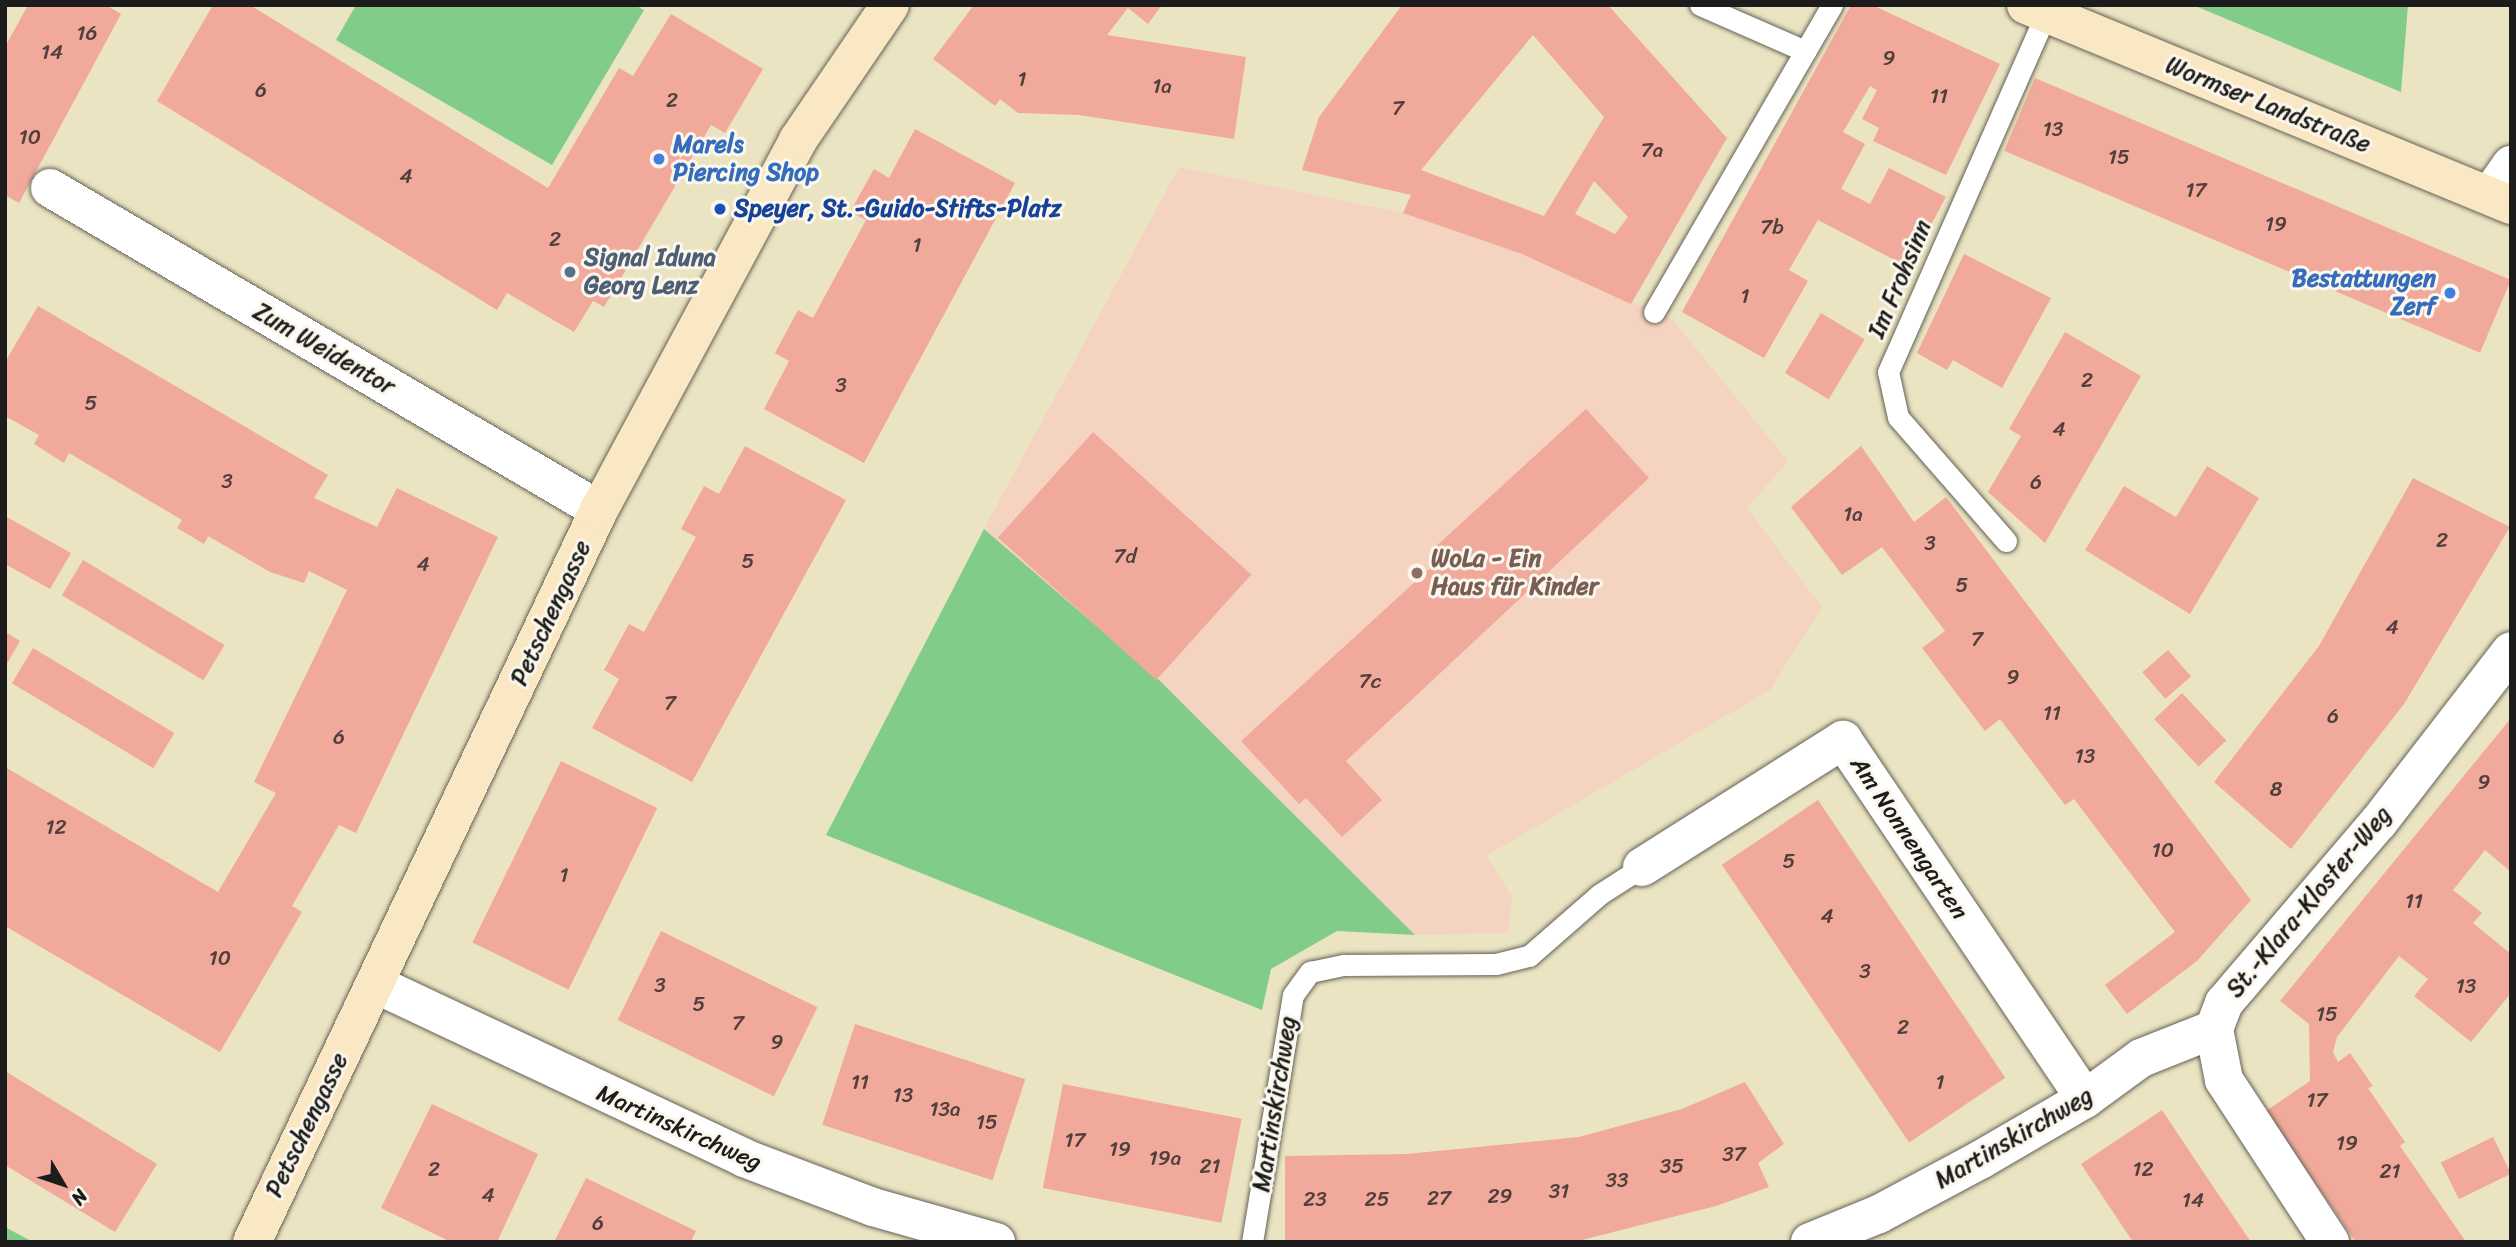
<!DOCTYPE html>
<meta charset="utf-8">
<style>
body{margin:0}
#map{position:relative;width:2516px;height:1247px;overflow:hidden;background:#ebe4c3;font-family:Sriracha,sans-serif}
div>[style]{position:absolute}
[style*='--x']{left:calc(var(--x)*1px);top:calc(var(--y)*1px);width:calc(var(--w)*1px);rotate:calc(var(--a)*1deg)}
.built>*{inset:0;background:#f5d3c1}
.green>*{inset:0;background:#81cc89}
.building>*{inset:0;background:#f1a99c;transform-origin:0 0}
.roads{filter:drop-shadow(0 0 2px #646256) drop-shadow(0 0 2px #646256)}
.lane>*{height:21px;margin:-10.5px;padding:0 10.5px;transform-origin:10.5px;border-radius:10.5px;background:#fff}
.street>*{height:38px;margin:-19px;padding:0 19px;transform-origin:19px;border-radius:19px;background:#fff}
.secondary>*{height:38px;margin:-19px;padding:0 19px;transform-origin:19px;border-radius:19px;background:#fae7c3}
.dots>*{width:19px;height:19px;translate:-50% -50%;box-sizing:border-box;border:4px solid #fbf7ec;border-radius:50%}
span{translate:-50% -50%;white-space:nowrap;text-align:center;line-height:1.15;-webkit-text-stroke:6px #fbf7ec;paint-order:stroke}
.number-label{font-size:21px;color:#513f3c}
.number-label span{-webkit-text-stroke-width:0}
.street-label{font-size:24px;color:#1c1c1c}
.shop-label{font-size:24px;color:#366cbe;font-weight:700}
.left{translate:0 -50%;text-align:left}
.right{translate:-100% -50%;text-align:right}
.transit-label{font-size:24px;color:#164399;font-weight:700}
.service-label{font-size:24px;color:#4e5e75;font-weight:700}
.education-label{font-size:24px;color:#785e54;font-weight:700}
.frame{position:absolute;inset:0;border:7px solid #1c1c1c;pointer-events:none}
.north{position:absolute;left:28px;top:1149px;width:70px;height:70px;-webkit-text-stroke:5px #fbf7ec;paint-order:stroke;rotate:129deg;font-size:19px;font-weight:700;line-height:28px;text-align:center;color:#1c1c1c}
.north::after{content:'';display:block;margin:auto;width:24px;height:32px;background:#1c1c1c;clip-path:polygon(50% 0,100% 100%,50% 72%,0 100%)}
</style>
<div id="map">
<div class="built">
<div style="clip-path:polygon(1179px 167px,1403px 213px,1522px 254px,1673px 320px,1788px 461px,1747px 508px,1822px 607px,1770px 690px,1486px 856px,1512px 896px,1508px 933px,1415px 935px,1159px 680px,984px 529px)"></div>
</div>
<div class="green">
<div style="clip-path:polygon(356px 5px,635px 5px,644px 10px,552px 165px,336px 40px)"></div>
<div style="clip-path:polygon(2194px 5px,2408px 5px,2401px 92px,2193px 5px)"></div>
<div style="clip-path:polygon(984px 529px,1159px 680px,1415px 935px,1337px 931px,1271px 969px,1262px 1010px,826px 835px)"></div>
<div style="clip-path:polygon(5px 1227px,33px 1242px,5px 1242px)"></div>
</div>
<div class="building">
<div style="clip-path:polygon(28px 5px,106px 5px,121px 14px,19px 203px,5px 195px,5px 47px)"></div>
<div style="clip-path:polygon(213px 5px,250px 5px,548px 188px,619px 68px,633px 76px,671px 14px,763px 69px,725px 133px,711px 125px,604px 307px,593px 301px,574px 332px,507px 293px,497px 310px,157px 101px)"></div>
<div style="clip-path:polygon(974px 5px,1162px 5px,1148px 24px,1128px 8px,1107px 35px,1246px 57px,1234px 139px,1079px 115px,1018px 113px,1000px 99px,995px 106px,933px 59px)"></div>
<div style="clip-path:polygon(evenodd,1402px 5px,1608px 5px,1727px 138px,1631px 304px,1522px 254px,1403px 213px,1411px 195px,1302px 170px,1319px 117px,1402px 5px,1533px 35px,1604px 117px,1544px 216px,1421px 170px,1533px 35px,1402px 5px,1594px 181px,1628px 217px,1615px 234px,1575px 214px,1594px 181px)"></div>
<div style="clip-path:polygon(1851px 5px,1872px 5px,2000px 64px,1946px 175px,1873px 141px,1879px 128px,1862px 119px,1877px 90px,1870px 86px,1843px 132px,1865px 144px,1841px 189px,1870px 204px,1889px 168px,1946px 197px,1908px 267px,1818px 220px,1789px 270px,1808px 281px,1764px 358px,1682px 312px)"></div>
<div style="left:2035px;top:78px;width:517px;height:79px;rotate:23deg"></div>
<div style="clip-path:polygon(915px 129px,1015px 183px,864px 463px,764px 409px,789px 361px,775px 353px,798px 310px,813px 318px,866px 220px,850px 212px,874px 169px,889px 178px)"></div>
<div style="clip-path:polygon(1964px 254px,2051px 298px,2002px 388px,1953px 360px,1947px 370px,1917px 353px)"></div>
<div style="clip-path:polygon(38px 306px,328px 475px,314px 498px,377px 527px,397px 488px,498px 537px,356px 833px,339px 825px,292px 906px,302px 912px,220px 1052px,5px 926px,5px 767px,218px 892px,276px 793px,254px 782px,347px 590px,309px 571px,304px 583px,270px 572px,208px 536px,204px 544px,177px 528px,182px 520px,69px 453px,64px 463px,34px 444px,39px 435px,5px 416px,5px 362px)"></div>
<div style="left:1821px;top:313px;width:51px;height:70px;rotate:31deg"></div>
<div style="clip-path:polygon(2065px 332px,2141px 376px,2045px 543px,1988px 492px,2021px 436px,2009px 429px)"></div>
<div style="clip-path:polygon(1586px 409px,1649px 478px,1346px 761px,1382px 800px,1342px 837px,1306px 798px,1299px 804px,1241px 741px,1440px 559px,1432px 550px)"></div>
<div style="left:1093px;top:432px;width:213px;height:142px;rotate:42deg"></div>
<div style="clip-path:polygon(745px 446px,846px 500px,692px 782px,592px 728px,619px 679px,604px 670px,629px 624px,644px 632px,696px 537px,681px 529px,704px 486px,719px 494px)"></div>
<div style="clip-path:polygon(1861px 446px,1914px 522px,1946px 497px,2251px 900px,2197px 961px,2127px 1014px,2105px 985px,2175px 932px,2074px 799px,2065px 805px,2000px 719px,1985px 731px,1922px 648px,1945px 631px,1882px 547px,1842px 575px,1791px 507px)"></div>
<div style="clip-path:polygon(2207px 466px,2259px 498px,2190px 614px,2085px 550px,2124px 486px,2176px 517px)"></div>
<div style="clip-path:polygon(2413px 478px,2510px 527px,2404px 704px,2291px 849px,2214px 782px,2319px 646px)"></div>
<div style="clip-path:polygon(5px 516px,71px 553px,50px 589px,5px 564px)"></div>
<div style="left:83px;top:560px;width:165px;height:41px;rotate:31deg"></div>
<div style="clip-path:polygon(5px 632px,20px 641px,5px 667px)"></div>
<div style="left:33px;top:648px;width:165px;height:41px;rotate:31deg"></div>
<div style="left:2168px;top:650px;width:35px;height:34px;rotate:49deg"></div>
<div style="left:2182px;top:693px;width:65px;height:38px;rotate:47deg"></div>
<div style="clip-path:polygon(2511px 718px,2511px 872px,2485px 850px,2453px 890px,2482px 913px,2473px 923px,2511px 954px,2511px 993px,2471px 1042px,2414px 996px,2428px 979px,2399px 956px,2337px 1037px,2333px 1052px,2338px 1062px,2350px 1053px,2373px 1086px,2368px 1088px,2405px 1142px,2400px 1146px,2466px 1242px,2356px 1242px,2266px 1111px,2310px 1081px,2309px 1024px,2280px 1001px)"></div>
<div style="left:561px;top:761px;width:107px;height:202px;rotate:26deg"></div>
<div style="left:1818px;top:800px;width:335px;height:116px;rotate:56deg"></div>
<div style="left:661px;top:931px;width:174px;height:99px;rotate:26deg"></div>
<div style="left:855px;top:1024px;width:179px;height:106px;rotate:18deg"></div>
<div style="clip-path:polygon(5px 1071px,157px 1164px,115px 1232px,5px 1165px)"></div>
<div style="clip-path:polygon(1745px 1082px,1784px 1144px,1758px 1163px,1769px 1187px,1716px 1206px,1574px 1242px,1285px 1242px,1285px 1156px,1407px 1154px,1579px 1137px,1682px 1109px)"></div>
<div style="left:1063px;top:1084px;width:182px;height:106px;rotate:11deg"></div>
<div style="clip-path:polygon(432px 1104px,538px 1154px,497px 1242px,451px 1242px,381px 1208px)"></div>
<div style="clip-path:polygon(2162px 1110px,2204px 1173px,2251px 1242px,2133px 1242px,2081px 1164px)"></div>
<div style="left:2493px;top:1137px;width:41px;height:58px;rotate:64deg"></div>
<div style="clip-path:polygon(586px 1178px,696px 1231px,691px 1242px,554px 1242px)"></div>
</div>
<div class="roads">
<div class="lane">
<div style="--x:1700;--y:5;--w:115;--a:23.7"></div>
<div style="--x:1654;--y:312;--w:355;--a:-59.9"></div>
<div style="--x:2006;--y:541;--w:164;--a:-131.1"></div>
<div style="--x:1898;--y:417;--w:46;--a:-102.5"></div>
<div style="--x:1888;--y:372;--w:391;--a:-66.2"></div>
<div style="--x:1252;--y:1242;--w:250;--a:-80.6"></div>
<div style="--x:1293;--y:995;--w:29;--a:-54"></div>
<div style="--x:1310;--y:972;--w:35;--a:-12"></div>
<div style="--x:1344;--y:965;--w:152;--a:-0.4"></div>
<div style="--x:1496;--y:964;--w:34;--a:-14"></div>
<div style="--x:1529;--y:956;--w:94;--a:-41.1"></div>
<div style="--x:1600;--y:894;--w:50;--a:-32.7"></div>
</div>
<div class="street">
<div style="--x:50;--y:188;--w:636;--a:30.39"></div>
<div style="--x:2490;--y:195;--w:37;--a:-55"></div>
<div style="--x:1642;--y:867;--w:238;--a:-32.3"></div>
<div style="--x:1843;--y:740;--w:433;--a:56"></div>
<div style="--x:375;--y:984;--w:408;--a:25.2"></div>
<div style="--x:744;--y:1158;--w:138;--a:20.8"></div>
<div style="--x:873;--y:1207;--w:128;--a:15.9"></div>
<div style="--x:1810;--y:1242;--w:74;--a:-22.1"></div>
<div style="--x:1879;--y:1214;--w:115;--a:-28.1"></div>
<div style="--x:1980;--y:1160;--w:121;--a:-30.2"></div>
<div style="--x:2085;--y:1099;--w:69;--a:-36.2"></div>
<div style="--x:2141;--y:1058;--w:79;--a:-21.7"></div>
<div style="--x:2330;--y:1242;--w:194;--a:-123.2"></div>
<div style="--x:2224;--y:1080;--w:52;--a:-101.1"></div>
<div style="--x:2214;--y:1029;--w:28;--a:-69"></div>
<div style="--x:2224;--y:1003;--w:237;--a:-49.5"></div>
<div style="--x:2378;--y:823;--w:217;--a:-52.3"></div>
</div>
<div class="secondary">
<div style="--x:2026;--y:5;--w:525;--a:22.41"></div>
<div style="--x:252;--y:1242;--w:810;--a:-64.64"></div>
<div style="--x:599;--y:510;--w:420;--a:-61.7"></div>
<div style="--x:798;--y:140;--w:163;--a:-55.7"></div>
</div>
</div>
<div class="dots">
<div style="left:659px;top:159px;background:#3f7fe0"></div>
<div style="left:720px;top:209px;background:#1a4fb4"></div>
<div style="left:570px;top:272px;background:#5c6f8a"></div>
<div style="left:2450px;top:293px;background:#3f7fe0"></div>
<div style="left:1417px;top:573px;background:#8d6e63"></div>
</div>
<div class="number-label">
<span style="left:87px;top:33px">16</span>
<span style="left:52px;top:52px">14</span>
<span style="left:1889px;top:58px">9</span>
<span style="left:1022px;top:79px">1</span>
<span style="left:1162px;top:86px">1a</span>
<span style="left:261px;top:90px">6</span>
<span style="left:1939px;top:96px">11</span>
<span style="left:672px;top:100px">2</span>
<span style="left:1398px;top:108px">7</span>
<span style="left:2053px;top:129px">13</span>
<span style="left:30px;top:137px">10</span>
<span style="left:1652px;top:150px">7a</span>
<span style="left:2119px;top:157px">15</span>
<span style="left:406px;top:176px">4</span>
<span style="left:2196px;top:190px">17</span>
<span style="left:2276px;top:224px">19</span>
<span style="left:1772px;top:227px">7b</span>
<span style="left:555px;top:239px">2</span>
<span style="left:917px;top:245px">1</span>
<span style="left:1745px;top:296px">1</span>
<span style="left:2087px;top:380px">2</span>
<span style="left:841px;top:385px">3</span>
<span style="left:91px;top:403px">5</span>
<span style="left:2059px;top:429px">4</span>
<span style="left:227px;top:481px">3</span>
<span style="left:2036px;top:482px">6</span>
<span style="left:1853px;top:514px">1a</span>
<span style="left:2442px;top:540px">2</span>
<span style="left:1930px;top:543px">3</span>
<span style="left:1125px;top:556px">7d</span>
<span style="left:748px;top:561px">5</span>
<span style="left:423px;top:564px">4</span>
<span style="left:1962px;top:585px">5</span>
<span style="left:2392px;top:627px">4</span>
<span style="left:1977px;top:639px">7</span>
<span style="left:2013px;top:677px">9</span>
<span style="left:1370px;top:681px">7c</span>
<span style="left:670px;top:703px">7</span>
<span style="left:2052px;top:713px">11</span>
<span style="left:2333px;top:716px">6</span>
<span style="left:339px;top:737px">6</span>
<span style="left:2085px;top:756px">13</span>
<span style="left:2484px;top:782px">9</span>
<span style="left:2276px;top:789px">8</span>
<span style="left:56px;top:827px">12</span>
<span style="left:2163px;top:850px">10</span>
<span style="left:1789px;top:861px">5</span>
<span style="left:564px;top:875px">1</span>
<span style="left:2414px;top:901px">11</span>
<span style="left:1827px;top:916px">4</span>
<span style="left:220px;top:958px">10</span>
<span style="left:1865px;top:971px">3</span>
<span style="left:660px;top:985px">3</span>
<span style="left:2466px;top:986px">13</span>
<span style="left:699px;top:1004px">5</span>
<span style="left:2327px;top:1014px">15</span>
<span style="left:738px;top:1023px">7</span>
<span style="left:1903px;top:1027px">2</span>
<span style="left:777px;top:1042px">9</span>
<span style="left:860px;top:1082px">11</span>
<span style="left:1940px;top:1082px">1</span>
<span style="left:903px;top:1095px">13</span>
<span style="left:2317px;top:1100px">17</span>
<span style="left:945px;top:1109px">13a</span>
<span style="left:987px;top:1122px">15</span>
<span style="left:1075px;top:1140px">17</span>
<span style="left:2347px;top:1143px">19</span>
<span style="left:1120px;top:1149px">19</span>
<span style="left:1734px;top:1154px">37</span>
<span style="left:1165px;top:1158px">19a</span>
<span style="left:1210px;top:1166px">21</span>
<span style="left:1672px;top:1166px">35</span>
<span style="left:434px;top:1169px">2</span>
<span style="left:2143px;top:1169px">12</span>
<span style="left:2390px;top:1171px">21</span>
<span style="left:1617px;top:1180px">33</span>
<span style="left:1559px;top:1191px">31</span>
<span style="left:488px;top:1195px">4</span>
<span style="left:1500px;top:1196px">29</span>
<span style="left:1439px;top:1198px">27</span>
<span style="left:1315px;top:1199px">23</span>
<span style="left:1377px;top:1199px">25</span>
<span style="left:2193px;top:1200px">14</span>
<span style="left:598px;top:1223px">6</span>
</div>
<div class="street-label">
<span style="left:2268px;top:105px;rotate:22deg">Wormser Landstraße</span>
<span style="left:1900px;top:279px;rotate:-67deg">Im Frohsinn</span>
<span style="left:324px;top:349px;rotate:30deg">Zum Weidentor</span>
<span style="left:551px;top:613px;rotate:-65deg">Petschengasse</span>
<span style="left:1909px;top:838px;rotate:56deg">Am Nonnengarten</span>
<span style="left:2309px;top:902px;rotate:-50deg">St.-Klara-Kloster-Weg</span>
<span style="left:1275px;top:1104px;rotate:-81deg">Martinskirchweg</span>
<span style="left:307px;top:1125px;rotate:-64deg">Petschengasse</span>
<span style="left:679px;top:1128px;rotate:24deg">Martinskirchweg</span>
<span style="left:2014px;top:1138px;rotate:-30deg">Martinskirchweg</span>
</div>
<div class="shop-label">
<span class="left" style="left:673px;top:159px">Marels<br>Piercing Shop</span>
<span class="right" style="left:2436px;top:293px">Bestattungen<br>Zerf</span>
</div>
<div class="transit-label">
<span class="left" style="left:734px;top:209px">Speyer, St.-Guido-Stifts-Platz</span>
</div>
<div class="service-label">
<span class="left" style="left:584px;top:272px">Signal Iduna<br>Georg Lenz</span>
</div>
<div class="education-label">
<span class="left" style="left:1431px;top:573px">WoLa - Ein<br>Haus für Kinder</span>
</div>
<div class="frame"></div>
<div class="north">N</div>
</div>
